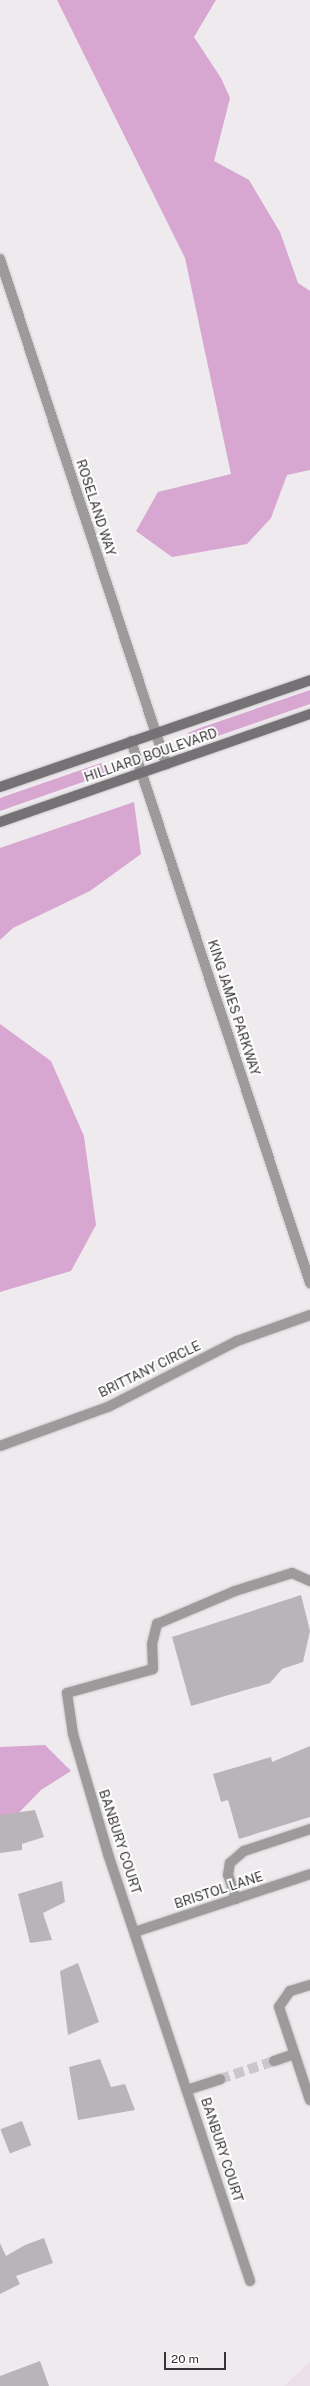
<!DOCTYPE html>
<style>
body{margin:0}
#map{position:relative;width:310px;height:2386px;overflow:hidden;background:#efeaee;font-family:"Public Sans",sans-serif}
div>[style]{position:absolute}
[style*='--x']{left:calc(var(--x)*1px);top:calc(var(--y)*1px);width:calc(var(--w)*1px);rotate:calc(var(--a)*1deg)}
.built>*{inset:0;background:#ebdfe9}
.green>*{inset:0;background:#d7a7d1}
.building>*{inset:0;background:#b9b4b8;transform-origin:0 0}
.minor-tunnel>*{height:10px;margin-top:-5px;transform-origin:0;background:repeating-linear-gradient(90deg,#cac6c9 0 10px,transparent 0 15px)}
.roads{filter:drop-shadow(0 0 1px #cac6c9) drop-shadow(0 0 1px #cac6c9)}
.service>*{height:10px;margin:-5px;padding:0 5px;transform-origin:5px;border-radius:5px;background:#9c9a9b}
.minor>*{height:10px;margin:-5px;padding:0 5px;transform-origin:5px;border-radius:5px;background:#9c9a9b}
.secondary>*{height:10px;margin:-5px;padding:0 5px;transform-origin:5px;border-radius:5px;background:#757275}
span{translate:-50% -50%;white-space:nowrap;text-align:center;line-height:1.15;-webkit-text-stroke:4px #fff;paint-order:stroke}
.street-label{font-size:13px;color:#363436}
.scale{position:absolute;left:164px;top:2352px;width:62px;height:18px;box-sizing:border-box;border:2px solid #363436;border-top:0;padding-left:5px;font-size:12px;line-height:14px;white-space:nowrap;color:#363436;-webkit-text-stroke:3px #fff;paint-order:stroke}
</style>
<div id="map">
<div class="built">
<div style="clip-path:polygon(310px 2362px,310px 2386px,284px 2386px)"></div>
</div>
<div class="green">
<div style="clip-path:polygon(57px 0,216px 0,194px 37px,221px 78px,230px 98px,214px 161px,249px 180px,280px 232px,298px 283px,310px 291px,310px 470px,287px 475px,271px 518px,247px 544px,172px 557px,136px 531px,158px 492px,231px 474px,185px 258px)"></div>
<div style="clip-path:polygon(310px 690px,310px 704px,195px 744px,186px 740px,188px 733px,197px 729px)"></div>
<div style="clip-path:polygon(101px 763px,108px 767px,107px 772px,103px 775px,0 811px,0 798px)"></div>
<div style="clip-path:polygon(134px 802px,141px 854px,90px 891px,13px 928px,0 940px,0 848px)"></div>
<div style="clip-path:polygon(0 1024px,51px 1061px,84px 1136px,96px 1225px,71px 1271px,0 1292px)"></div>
<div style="clip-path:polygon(45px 1745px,71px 1771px,41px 1790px,0 1832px,0 1747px)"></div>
</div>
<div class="building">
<div style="clip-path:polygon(301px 1595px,310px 1631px,303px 1662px,282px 1669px,270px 1683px,191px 1706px,172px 1637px)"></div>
<div style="clip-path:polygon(310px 1746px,310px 1817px,239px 1839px,228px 1800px,221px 1802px,213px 1774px,271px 1757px,272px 1762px)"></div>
<div style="clip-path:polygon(35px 1810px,44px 1837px,22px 1844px,22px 1850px,0 1853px,0 1815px)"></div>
<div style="clip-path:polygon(62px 1881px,65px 1902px,43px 1913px,52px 1940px,30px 1943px,18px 1894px)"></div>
<div style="clip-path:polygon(78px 1963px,99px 2022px,68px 2035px,60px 1971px)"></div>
<div style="clip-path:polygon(100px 2059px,111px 2087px,125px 2084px,135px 2110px,78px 2120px,69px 2067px)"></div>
<div style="left:22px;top:2121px;width:26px;height:23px;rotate:69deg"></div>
<div style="clip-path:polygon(44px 2238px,53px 2263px,16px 2276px,20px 2284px,0 2294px,0 2243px,6px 2256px,25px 2245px)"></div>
<div style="clip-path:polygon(40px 2361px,49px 2386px,0 2386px,0 2376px)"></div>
</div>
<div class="minor-tunnel">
<div style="--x:220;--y:2079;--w:57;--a:-18.4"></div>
</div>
<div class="roads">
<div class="service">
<div style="--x:67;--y:1693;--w:89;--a:-15.6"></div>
<div style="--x:153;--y:1669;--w:25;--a:-92"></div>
<div style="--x:152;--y:1644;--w:21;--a:-76"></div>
<div style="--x:157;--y:1624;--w:85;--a:-22.9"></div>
<div style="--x:235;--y:1591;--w:60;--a:-17.5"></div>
<div style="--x:292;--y:1573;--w:20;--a:24"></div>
<div style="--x:236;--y:1899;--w:25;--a:-108"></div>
<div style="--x:228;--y:1875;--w:12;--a:-81"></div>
<div style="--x:230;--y:1863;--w:18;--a:-41"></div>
<div style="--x:244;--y:1851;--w:70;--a:-18.4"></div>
</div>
<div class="minor">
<div style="--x:0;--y:259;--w:532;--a:71.8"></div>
<div style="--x:131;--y:741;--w:571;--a:71.72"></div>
<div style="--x:0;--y:1446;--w:115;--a:-19.9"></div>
<div style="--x:108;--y:1407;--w:145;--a:-27.1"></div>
<div style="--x:237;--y:1341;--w:77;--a:-19.6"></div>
<div style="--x:67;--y:1693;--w:41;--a:81.7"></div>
<div style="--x:73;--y:1734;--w:125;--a:73.7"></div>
<div style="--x:108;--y:1854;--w:450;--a:71.6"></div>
<div style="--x:135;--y:1932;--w:184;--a:-18.3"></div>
<div style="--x:310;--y:1985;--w:21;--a:163"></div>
<div style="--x:290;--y:1991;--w:19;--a:125"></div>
<div style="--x:279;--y:2007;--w:98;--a:71.6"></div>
<div style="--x:274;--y:2061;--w:21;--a:-19"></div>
<div style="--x:187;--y:2090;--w:35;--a:-18"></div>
</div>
<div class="secondary">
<div style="--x:0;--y:787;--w:328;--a:-19"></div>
<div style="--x:0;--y:822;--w:328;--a:-19.2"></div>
</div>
</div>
<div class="street-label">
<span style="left:95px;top:508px;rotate:72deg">ROSELAND WAY</span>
<span style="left:151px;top:756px;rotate:-19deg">HILLIARD BOULEVARD</span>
<span style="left:233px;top:1008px;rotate:72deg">KING JAMES PARKWAY</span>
<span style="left:150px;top:1370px;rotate:-26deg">BRITTANY CIRCLE</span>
<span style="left:119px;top:1842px;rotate:72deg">BANBURY COURT</span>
<span style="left:219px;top:1891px;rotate:-18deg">BRISTOL LANE</span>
<span style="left:221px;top:2150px;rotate:72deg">BANBURY COURT</span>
</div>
<div class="scale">20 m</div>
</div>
